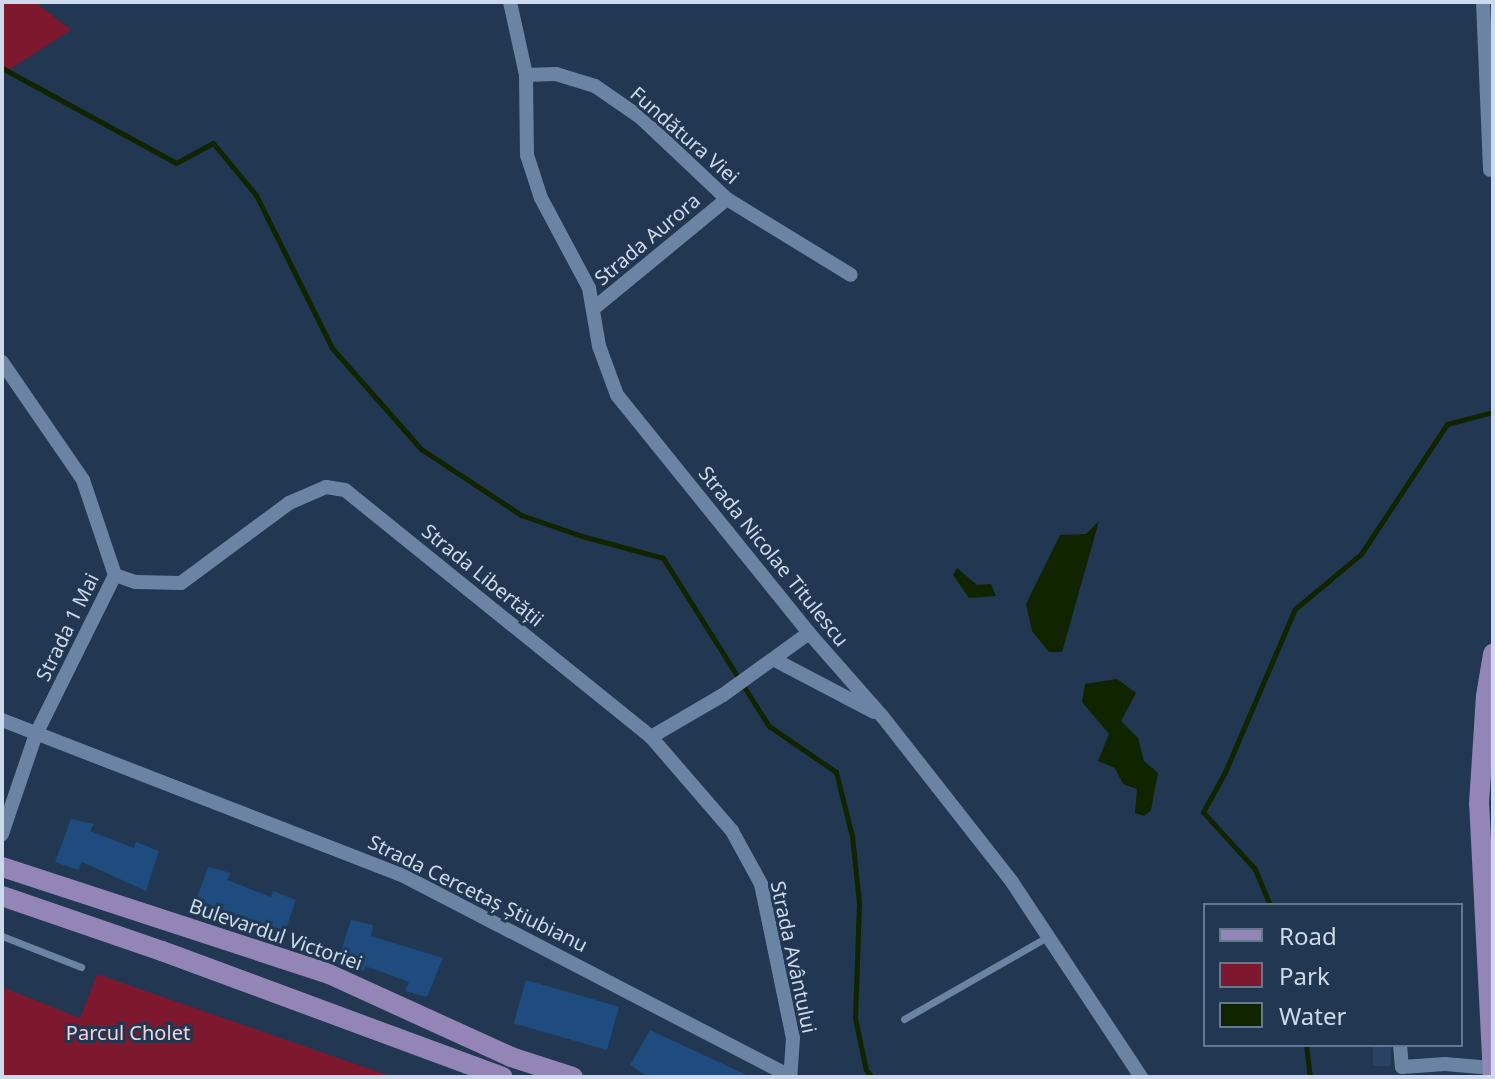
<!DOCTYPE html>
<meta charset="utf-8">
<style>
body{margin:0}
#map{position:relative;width:1495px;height:1079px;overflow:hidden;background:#213752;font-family:"Noto Sans",sans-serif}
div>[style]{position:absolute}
.built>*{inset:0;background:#284363;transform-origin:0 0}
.green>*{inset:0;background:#7d182f}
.water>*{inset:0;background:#102400}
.stream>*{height:5px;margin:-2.5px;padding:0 2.5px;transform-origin:2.5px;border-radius:2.5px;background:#102400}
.building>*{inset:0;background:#1e4c7e;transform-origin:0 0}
.service>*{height:7px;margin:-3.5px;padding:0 3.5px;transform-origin:3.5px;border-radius:3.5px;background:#6b84a3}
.minor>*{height:14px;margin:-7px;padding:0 7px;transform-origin:7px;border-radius:7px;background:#6b84a3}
.primary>*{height:20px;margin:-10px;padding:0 10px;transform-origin:10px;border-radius:10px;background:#9385b6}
span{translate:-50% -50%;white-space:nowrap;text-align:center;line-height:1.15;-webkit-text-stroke:6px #213752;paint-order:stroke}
.street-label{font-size:20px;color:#ccdaeb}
.park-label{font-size:20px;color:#f6d3d6}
.frame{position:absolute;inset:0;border:4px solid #ccdaeb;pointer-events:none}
.legend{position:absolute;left:1203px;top:903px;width:260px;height:144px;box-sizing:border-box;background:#213752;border:2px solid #65788f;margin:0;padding:10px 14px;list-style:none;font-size:24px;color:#ccdaeb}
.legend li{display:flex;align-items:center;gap:16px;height:40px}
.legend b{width:40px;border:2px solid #65788f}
</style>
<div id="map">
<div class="built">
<i style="left:1373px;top:1045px;width:18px;height:21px"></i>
</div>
<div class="green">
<i style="clip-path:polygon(2px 2px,35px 2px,71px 30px,2px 74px)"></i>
<i style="clip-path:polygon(97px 974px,393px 1077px,2px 1077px,2px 987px,80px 1018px)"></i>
</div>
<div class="water">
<i style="clip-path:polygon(1099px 521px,1062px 652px,1049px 652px,1032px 631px,1026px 604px,1060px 535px,1086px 534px)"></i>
<i style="clip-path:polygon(957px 568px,977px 585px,991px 584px,996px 596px,969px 598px,953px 575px)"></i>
<i style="clip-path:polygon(1117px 679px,1136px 693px,1121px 721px,1138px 738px,1144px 761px,1158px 773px,1151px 810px,1144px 816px,1135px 813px,1137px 789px,1123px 784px,1115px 768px,1098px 761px,1109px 734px,1082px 702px,1085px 684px)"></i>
</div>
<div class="stream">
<i style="left:2px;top:68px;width:198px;rotate:28.6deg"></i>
<i style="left:176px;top:163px;width:42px;rotate:-28.4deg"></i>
<i style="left:213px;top:143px;width:67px;rotate:50.4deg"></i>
<i style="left:256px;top:195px;width:171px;rotate:63.6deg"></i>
<i style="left:332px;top:348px;width:135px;rotate:48.6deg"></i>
<i style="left:421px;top:449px;width:120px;rotate:33.4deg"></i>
<i style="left:521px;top:515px;width:65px;rotate:19deg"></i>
<i style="left:582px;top:536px;width:84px;rotate:15.2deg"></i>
<i style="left:663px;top:558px;width:199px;rotate:57.8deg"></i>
<i style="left:769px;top:726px;width:81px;rotate:34.5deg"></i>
<i style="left:836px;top:772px;width:66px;rotate:76deg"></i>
<i style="left:852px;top:836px;width:67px;rotate:84deg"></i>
<i style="left:859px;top:903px;width:115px;rotate:92deg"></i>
<i style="left:855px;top:1018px;width:53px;rotate:78.1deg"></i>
<i style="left:866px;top:1070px;width:9px;rotate:49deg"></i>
<i style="left:1270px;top:905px;width:39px;rotate:-113deg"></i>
<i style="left:1255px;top:869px;width:77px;rotate:-132.4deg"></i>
<i style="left:1203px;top:812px;width:46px;rotate:-61.2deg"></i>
<i style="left:1225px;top:772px;width:177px;rotate:-66.8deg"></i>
<i style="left:1295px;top:609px;width:86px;rotate:-39.8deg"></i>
<i style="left:1361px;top:554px;width:156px;rotate:-56.5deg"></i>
<i style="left:1447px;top:424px;width:48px;rotate:-14.6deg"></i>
<i style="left:1306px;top:1045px;width:32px;rotate:83deg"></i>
</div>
<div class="building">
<i style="clip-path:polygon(71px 819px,94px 824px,90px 831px,134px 848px,136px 842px,159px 851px,146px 891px,82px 862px,78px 870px,55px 862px)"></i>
<i style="clip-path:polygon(208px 867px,231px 873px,227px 880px,271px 897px,273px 891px,296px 900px,282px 940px,218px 911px,215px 918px,192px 911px)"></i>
<i style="clip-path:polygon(351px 920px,373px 925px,371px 936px,443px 958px,427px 997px,405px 991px,409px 982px,365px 966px,364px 971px,337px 963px)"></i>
<i style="left:526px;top:980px;width:97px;height:45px;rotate:16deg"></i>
<i style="clip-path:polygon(650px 1030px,751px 1077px,648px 1077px,630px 1065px)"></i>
</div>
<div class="service">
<i style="left:2px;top:936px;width:85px;rotate:21.4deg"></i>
<i style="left:904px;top:1019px;width:165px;rotate:-29.8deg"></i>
</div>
<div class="minor">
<i style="left:510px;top:2px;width:75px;rotate:77.6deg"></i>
<i style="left:526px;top:75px;width:80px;rotate:89.3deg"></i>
<i style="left:527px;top:155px;width:45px;rotate:72deg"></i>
<i style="left:541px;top:198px;width:102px;rotate:61.9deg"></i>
<i style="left:589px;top:288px;width:59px;rotate:80.2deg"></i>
<i style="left:599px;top:346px;width:52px;rotate:69.8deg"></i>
<i style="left:617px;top:395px;width:306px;rotate:51.1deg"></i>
<i style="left:809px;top:633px;width:111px;rotate:48.7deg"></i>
<i style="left:882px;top:716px;width:211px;rotate:51.9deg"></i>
<i style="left:1012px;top:882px;width:234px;rotate:56.5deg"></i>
<i style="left:1483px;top:2px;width:168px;rotate:87.6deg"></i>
<i style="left:526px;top:75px;width:30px;rotate:-2deg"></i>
<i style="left:556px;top:74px;width:41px;rotate:17.1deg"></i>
<i style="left:595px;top:86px;width:55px;rotate:34.6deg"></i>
<i style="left:640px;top:117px;width:120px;rotate:43.3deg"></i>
<i style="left:727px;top:199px;width:145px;rotate:31.5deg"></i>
<i style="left:593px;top:309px;width:173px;rotate:-39.4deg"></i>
<i style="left:2px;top:362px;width:143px;rotate:55.5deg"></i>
<i style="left:83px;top:480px;width:100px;rotate:71.4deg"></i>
<i style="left:115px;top:575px;width:178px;rotate:116.4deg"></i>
<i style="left:36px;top:734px;width:106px;rotate:108.8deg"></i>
<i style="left:115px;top:575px;width:21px;rotate:19deg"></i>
<i style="left:135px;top:582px;width:46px;rotate:1.2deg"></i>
<i style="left:181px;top:583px;width:134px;rotate:-36.5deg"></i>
<i style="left:289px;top:503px;width:40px;rotate:-23.4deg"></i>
<i style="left:326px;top:487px;width:19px;rotate:9deg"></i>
<i style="left:345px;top:490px;width:393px;rotate:38.9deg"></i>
<i style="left:651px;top:737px;width:124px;rotate:49.2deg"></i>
<i style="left:732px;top:831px;width:60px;rotate:61.3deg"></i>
<i style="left:761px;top:884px;width:157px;rotate:78.3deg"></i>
<i style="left:793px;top:1038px;width:39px;rotate:94deg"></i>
<i style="left:775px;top:660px;width:112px;rotate:27.7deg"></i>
<i style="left:2px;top:720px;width:427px;rotate:21.2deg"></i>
<i style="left:400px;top:874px;width:439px;rotate:27.4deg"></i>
<i style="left:651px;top:737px;width:83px;rotate:-30.3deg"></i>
<i style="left:723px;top:695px;width:106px;rotate:-35.8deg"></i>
<i style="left:1400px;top:1045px;width:22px;rotate:85deg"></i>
<i style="left:1402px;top:1067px;width:43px;rotate:-4deg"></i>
<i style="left:1445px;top:1064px;width:47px;rotate:4.9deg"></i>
</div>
<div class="primary">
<i style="left:2px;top:867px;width:344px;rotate:18.1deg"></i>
<i style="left:329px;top:974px;width:200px;rotate:24.5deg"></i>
<i style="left:511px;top:1057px;width:65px;rotate:17.9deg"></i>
<i style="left:2px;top:896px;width:169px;rotate:19deg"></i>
<i style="left:162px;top:951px;width:363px;rotate:20.3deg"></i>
<i style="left:1493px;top:1077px;width:273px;rotate:-92.9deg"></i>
<i style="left:1479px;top:804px;width:108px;rotate:-86.3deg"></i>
<i style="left:1486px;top:696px;width:43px;rotate:-80.5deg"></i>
</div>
<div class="street-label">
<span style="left:685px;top:135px;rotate:41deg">Fundătura Viei</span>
<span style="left:647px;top:239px;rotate:-40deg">Strada Aurora</span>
<span style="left:774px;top:556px;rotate:51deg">Strada Nicolae Titulescu</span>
<span style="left:483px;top:575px;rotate:39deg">Strada Libertății</span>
<span style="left:67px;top:627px;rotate:-64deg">Strada 1 Mai</span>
<span style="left:478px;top:893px;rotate:26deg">Strada Cercetaș Știubianu</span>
<span style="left:276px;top:934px;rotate:19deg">Bulevardul Victoriei</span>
<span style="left:794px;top:957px;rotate:78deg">Strada Avântului</span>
</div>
<div class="park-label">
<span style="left:128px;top:1032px">Parcul Cholet</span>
</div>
<div class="frame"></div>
<ul class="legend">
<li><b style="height:10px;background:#9385b6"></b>Road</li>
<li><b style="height:22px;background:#7d182f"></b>Park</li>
<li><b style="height:22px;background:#102400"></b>Water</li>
</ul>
</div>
